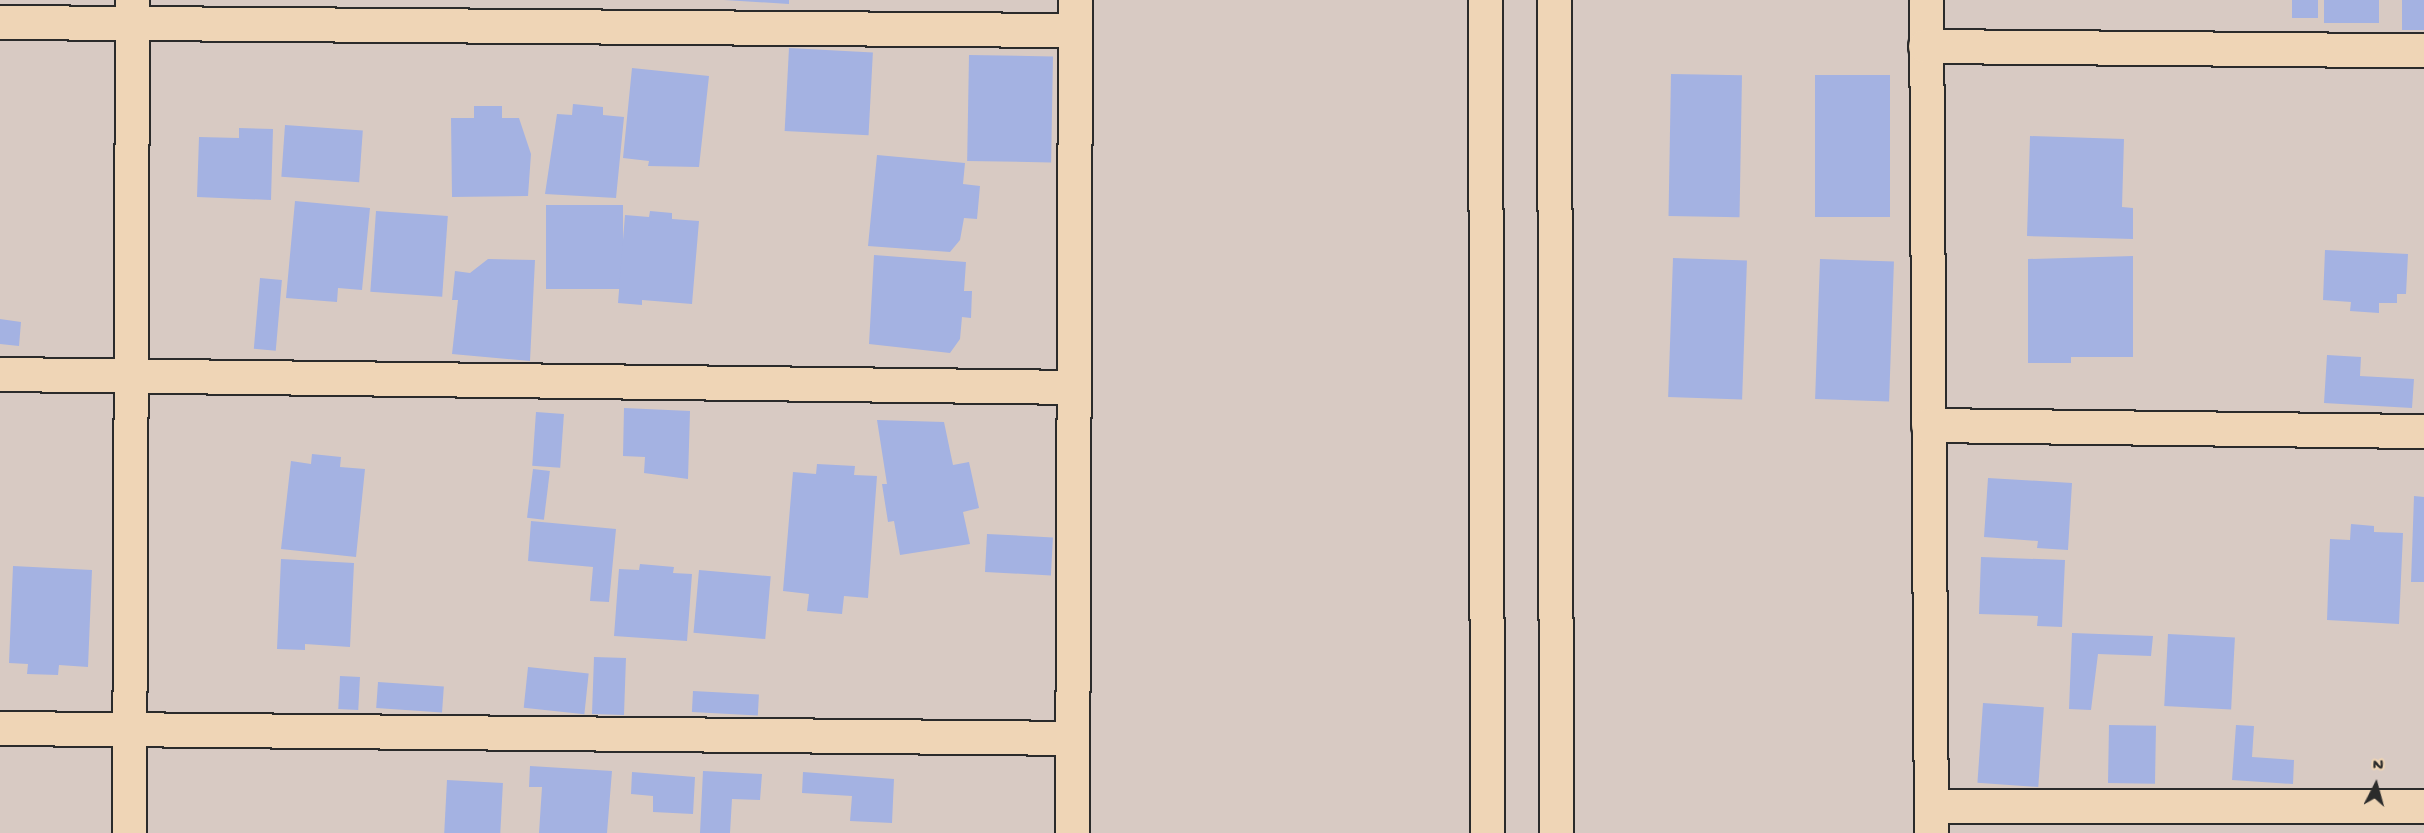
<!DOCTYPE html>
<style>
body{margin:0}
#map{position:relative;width:2424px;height:833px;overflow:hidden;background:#d8cac3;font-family:"Gochi Hand",sans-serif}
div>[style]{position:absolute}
.building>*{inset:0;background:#a4b2e2;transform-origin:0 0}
.roads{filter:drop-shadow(2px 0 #2b2b2b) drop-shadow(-2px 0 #2b2b2b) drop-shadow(0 2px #2b2b2b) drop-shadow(0 -2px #2b2b2b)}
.minor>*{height:33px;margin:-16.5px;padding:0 16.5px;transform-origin:16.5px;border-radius:16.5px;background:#efd5b6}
.major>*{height:33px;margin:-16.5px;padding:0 16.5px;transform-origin:16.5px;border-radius:16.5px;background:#efd5b6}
span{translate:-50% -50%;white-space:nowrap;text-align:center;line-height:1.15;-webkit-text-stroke:6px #efd5b6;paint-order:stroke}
.north{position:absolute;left:2346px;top:755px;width:60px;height:60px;-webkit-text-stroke:4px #efd5b6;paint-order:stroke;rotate:6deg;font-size:16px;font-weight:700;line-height:24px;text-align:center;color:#2b2b2b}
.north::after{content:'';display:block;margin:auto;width:21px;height:27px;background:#2b2b2b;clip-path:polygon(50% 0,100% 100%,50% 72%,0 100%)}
</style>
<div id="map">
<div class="building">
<i style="clip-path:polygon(724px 0,789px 0,789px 4px)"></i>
<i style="left:2292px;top:0;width:26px;height:18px"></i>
<i style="left:2324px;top:0;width:55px;height:23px"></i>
<i style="left:2402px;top:0;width:22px;height:30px"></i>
<i style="left:789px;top:48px;width:84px;height:83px;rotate:3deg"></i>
<i style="left:969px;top:55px;width:84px;height:106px;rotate:1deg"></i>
<i style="clip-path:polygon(632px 68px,709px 76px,699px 167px,648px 166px,649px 161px,623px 158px)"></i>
<i style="left:1671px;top:74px;width:71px;height:142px;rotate:1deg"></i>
<i style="left:1815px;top:75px;width:75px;height:142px"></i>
<i style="clip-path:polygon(573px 104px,603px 107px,603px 115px,624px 117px,616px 198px,545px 194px,557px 114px,572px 115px)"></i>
<i style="clip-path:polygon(474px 106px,502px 106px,502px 118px,519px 118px,531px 154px,528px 196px,452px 197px,451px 118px,474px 118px)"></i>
<i style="left:285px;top:125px;width:78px;height:52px;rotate:4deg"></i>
<i style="clip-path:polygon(239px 128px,273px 129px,271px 200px,197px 197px,199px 137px,239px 138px)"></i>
<i style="clip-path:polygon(2030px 136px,2124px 139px,2122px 207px,2133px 208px,2133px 239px,2027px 236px)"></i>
<i style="clip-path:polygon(877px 155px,965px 163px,963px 184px,980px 186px,977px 219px,964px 218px,960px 240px,950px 252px,868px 246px)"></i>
<i style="clip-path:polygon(295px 201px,370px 208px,362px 290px,338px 288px,337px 302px,286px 298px)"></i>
<i style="left:546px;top:205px;width:77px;height:84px"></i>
<i style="left:376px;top:211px;width:72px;height:81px;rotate:4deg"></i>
<i style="clip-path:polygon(650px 211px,672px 213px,672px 219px,699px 221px,692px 304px,642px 300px,642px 305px,618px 303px,625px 215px,649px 217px)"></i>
<i style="clip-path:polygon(2325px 250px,2408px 254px,2406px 294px,2397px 294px,2397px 303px,2379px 303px,2379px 313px,2350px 311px,2351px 302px,2323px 300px)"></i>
<i style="clip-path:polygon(874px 255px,966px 262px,964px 291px,972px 291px,971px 318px,962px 317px,960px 339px,950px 353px,869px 344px)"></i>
<i style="clip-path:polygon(2133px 256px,2133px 357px,2071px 357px,2071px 363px,2028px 363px,2028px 259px)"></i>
<i style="left:1673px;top:258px;width:74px;height:139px;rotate:2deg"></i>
<i style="clip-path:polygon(488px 259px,535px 260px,530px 361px,452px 354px,458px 300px,452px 300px,455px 271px,470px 273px)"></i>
<i style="left:1820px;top:259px;width:74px;height:140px;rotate:2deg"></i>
<i style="left:260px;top:278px;width:22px;height:71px;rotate:5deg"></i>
<i style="clip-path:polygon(0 319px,21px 322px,19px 346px,0 344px)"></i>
<i style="clip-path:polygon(2327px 355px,2361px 357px,2360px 376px,2414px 379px,2412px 408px,2324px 403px)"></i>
<i style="clip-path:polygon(624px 408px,690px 411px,688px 479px,644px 473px,645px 457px,623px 456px)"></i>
<i style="left:536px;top:412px;width:28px;height:54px;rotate:4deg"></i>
<i style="clip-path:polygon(877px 420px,944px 422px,953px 465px,969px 462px,979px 508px,963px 512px,970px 544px,900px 555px,894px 521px,888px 522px,882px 484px,887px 484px)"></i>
<i style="clip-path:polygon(312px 454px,341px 457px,340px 467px,365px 469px,356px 557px,281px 549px,291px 461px,311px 464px)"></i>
<i style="clip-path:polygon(817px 464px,855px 466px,854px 475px,877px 476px,868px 598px,844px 596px,842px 614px,807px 611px,809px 594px,783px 591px,793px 472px,816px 474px)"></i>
<i style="left:533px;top:469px;width:17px;height:49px;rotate:7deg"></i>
<i style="clip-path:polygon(1988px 478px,2072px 483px,2068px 550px,2037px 548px,2038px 541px,1984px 537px)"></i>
<i style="clip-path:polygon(2414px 496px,2424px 497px,2424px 582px,2411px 582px)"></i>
<i style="clip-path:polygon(531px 521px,616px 529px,609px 602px,590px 601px,593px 567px,528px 561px)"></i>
<i style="clip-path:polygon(2351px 524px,2374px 526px,2374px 532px,2403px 533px,2399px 624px,2327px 620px,2330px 539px,2350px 540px)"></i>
<i style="left:987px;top:534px;width:66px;height:38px;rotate:3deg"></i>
<i style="clip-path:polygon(1981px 557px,2065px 560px,2062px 627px,2037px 626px,2038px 616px,1979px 614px)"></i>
<i style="clip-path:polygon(281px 559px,354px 563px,350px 647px,305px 644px,305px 650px,277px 649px)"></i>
<i style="clip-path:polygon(640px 564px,674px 567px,673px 573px,692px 574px,687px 641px,614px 636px,619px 569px,639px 570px)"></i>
<i style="clip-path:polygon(13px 566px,92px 570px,88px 667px,59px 665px,58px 675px,27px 674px,28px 664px,9px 663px)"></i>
<i style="left:699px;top:570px;width:72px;height:63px;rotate:5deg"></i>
<i style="clip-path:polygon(2072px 633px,2153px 636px,2151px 656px,2098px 654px,2091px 710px,2069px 709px)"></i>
<i style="left:2168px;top:634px;width:67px;height:72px;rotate:3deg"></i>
<i style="left:594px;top:657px;width:32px;height:57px;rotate:2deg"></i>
<i style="left:528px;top:667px;width:61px;height:41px;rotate:6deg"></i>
<i style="left:340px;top:676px;width:20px;height:33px;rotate:3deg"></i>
<i style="left:378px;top:682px;width:66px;height:26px;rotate:4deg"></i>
<i style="left:693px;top:691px;width:66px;height:21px;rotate:3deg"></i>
<i style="left:1983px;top:703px;width:61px;height:80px;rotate:4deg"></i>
<i style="left:2109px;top:725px;width:47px;height:58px;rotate:1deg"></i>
<i style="clip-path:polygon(2236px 725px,2254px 726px,2252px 757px,2294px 760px,2293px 784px,2232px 780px)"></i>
<i style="clip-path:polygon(530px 766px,612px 771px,607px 833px,539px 833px,542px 787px,529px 787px)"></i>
<i style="clip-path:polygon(703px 771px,762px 774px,760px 800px,732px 799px,730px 833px,700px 833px)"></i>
<i style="clip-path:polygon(632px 772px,695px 777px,693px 814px,653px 812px,653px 796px,631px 794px)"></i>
<i style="clip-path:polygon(803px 772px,894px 779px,892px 823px,850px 821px,852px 796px,802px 793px)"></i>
<i style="left:447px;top:780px;width:56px;height:53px;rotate:3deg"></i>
</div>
<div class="roads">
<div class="minor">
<i style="left:1926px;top:0;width:833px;rotate:89.66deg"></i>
<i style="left:0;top:22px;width:1075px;rotate:0.43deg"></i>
<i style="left:1925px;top:46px;width:499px;rotate:0.5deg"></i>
<i style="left:0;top:374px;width:1073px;rotate:0.69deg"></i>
<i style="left:1928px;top:425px;width:496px;rotate:0.7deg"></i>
<i style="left:0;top:728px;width:1072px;rotate:0.53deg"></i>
<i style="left:1931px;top:806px;width:493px"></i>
<i style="left:129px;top:833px;width:833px;rotate:-89.79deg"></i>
<i style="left:1072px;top:833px;width:833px;rotate:-89.79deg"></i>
</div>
<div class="major">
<i style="left:1485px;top:0;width:833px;rotate:89.86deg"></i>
<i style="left:1554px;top:0;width:833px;rotate:89.86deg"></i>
</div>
</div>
<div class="north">N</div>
</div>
